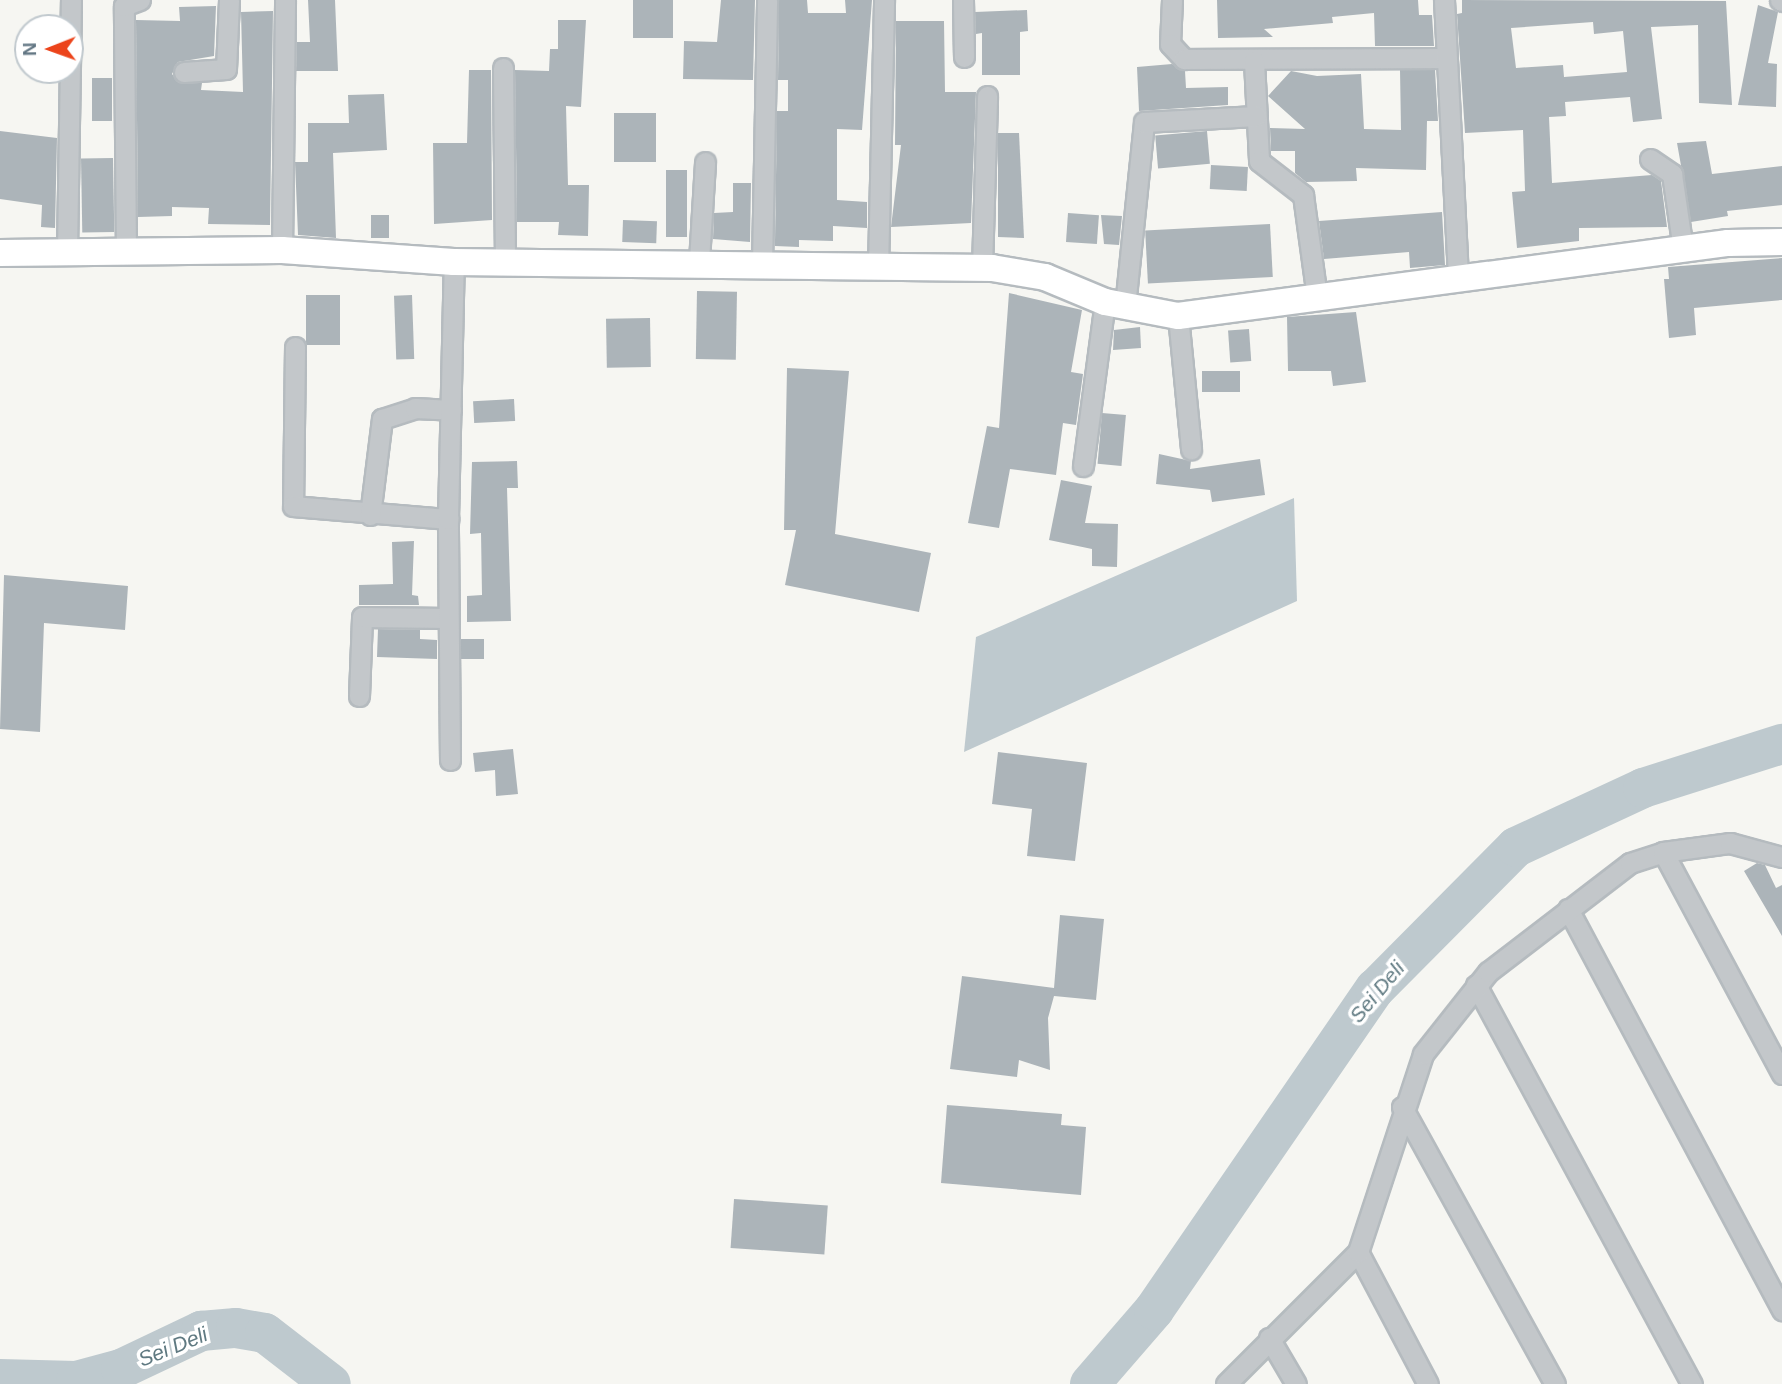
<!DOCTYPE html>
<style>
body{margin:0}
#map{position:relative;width:1782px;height:1384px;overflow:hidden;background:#f6f6f2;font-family:Helvetica,sans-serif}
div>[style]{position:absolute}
.water>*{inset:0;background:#bec9ce}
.river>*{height:40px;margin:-20px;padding:0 20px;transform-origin:20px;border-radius:20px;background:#bec9ce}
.building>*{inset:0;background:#acb4b9;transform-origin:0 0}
.roads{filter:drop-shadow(2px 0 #b5bbbf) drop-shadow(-2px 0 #b5bbbf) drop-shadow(0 2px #b5bbbf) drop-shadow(0 -2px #b5bbbf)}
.street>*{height:19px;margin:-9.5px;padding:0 9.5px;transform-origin:9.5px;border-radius:9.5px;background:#c3c7ca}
.secondary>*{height:26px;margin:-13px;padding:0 13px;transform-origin:13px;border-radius:13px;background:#fff}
span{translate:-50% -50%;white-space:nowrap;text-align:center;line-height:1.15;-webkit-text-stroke:7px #fff;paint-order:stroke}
.water-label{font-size:21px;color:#5f7981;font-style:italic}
.north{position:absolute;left:14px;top:14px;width:70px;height:70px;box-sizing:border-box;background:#fff;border:2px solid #c1c9ce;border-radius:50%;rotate:269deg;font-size:19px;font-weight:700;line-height:28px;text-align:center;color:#637784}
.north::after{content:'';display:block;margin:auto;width:24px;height:32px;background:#ec441b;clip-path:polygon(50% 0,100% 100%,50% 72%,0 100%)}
</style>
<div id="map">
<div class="water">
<i style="clip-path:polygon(1294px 498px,1297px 601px,964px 752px,976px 637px)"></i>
</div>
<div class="river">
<i style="left:0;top:1379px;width:76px;rotate:1.5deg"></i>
<i style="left:76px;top:1381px;width:47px;rotate:-14.9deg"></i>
<i style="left:121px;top:1369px;width:89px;rotate:-25.4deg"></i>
<i style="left:201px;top:1331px;width:35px;rotate:-5deg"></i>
<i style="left:236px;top:1328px;width:29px;rotate:10deg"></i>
<i style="left:265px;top:1333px;width:83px;rotate:37.7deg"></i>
<i style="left:1090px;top:1384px;width:98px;rotate:-49.1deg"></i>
<i style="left:1154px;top:1310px;width:390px;rotate:-55.5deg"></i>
<i style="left:1375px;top:989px;width:200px;rotate:-45.2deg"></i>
<i style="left:1516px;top:847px;width:140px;rotate:-24.9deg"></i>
<i style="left:1643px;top:788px;width:146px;rotate:-17.6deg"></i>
</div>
<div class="building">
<i style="clip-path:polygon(308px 0,335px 0,338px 71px,296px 71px,297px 42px,310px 42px)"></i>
<i style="left:633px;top:0;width:40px;height:38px"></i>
<i style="clip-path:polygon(721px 0,755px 0,753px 80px,683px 79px,684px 41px,717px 42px)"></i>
<i style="clip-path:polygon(779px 0,807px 0,808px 13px,846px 13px,845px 0,872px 0,862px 130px,837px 129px,837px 200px,867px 202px,867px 228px,833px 226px,833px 241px,799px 240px,799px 247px,775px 246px,775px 241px,777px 111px,788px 111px,788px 80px,778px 80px)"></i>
<i style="clip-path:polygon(1217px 0,1418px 0,1419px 15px,1432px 15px,1434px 46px,1375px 46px,1374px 13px,1332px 17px,1333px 23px,1264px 29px,1273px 37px,1218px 38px)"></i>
<i style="clip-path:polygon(evenodd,1462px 0,1726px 1px,1732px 105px,1699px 103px,1698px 25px,1651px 27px,1662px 119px,1633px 122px,1630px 97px,1565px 102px,1566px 116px,1549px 117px,1552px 183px,1652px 175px,1661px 181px,1667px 227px,1579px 228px,1579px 241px,1517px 248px,1512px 192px,1525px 191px,1523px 130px,1465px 133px,1457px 14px,1462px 13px,1462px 0,1593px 22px,1594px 34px,1623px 31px,1627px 72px,1564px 77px,1563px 65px,1516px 68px,1511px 28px,1593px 22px)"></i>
<i style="clip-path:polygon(1758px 5px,1778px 12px,1768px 63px,1777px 64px,1776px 107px,1738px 105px)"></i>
<i style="clip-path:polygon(216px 6px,214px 56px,178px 62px,172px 74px,179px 83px,202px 83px,201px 90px,243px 92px,241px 12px,273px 11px,270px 225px,208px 224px,209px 208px,172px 207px,172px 216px,138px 217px,136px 20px,180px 21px,179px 7px)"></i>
<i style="clip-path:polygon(1027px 10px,1028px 31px,1020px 32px,1020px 75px,982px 75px,982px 33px,976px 34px,975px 12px)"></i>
<i style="clip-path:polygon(558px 20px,586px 20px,581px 107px,566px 106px,568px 185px,589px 185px,588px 236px,558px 235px,559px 222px,517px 222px,515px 70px,549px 71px,550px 49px,558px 49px)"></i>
<i style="clip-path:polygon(896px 21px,944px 21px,945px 92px,976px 92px,971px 223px,891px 227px,901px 145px,895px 145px)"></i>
<i style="clip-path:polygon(1172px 64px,1185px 71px,1186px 88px,1228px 87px,1228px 105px,1139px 111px,1137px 67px)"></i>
<i style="clip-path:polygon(469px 70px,491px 70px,492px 220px,434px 224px,433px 143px,467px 143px)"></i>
<i style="clip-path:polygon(1400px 70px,1435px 70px,1438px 121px,1427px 121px,1426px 170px,1356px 168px,1357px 181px,1306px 182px,1295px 173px,1295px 151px,1271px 151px,1270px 128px,1305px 129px,1268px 96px,1291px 71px,1317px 76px,1361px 74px,1364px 129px,1401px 130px)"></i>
<i style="left:92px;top:78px;width:20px;height:43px"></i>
<i style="clip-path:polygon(384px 94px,387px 150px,333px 153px,336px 238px,298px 235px,295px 162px,308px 162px,308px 123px,349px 123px,348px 95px)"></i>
<i style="left:656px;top:113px;width:49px;height:42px;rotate:90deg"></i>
<i style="clip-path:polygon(0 131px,57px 138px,55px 228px,41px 227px,42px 205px,0 199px)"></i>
<i style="left:1207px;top:131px;width:33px;height:52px;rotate:85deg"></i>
<i style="clip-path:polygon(998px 133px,1019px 133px,1024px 238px,998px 237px)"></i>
<i style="clip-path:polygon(1706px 141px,1712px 174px,1782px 166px,1782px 205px,1727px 211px,1728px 216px,1691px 222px,1677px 143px)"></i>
<i style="left:113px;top:158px;width:74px;height:32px;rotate:89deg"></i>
<i style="left:1211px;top:165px;width:37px;height:24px;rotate:3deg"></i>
<i style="left:666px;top:170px;width:21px;height:67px"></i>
<i style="clip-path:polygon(733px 183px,751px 183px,750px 242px,713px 239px,714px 213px,733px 212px)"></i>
<i style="clip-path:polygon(1442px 212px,1445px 265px,1410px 268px,1409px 252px,1324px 259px,1319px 221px)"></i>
<i style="left:1068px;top:213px;width:31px;height:29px;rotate:4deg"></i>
<i style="left:371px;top:215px;width:18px;height:23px"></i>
<i style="clip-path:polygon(1101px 215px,1122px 216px,1119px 245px,1104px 244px)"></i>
<i style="left:623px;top:220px;width:34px;height:22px;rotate:2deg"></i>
<i style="left:1270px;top:224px;width:53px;height:125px;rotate:87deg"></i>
<i style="clip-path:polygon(1782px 258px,1782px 300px,1694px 308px,1696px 335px,1669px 338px,1664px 279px,1669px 279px,1668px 267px)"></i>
<i style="left:697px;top:291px;width:40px;height:68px;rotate:1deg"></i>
<i style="clip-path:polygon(1009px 293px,1082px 310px,1071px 372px,1083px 374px,1076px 425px,1063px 423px,1056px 475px,1010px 469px,999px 528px,968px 523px,987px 426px,999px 428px)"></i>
<i style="left:306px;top:295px;width:34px;height:50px"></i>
<i style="left:412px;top:295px;width:64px;height:18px;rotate:88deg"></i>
<i style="clip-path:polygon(1356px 312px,1366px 382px,1333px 386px,1331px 371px,1288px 371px,1287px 317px)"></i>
<i style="left:650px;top:318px;width:49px;height:44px;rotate:89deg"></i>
<i style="clip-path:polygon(1140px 327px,1141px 348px,1113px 350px,1114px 330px)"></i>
<i style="left:1249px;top:329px;width:32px;height:21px;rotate:86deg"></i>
<i style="clip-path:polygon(787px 368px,849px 371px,835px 534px,931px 553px,919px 612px,785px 585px,796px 530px,784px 530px)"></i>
<i style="left:1240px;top:371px;width:21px;height:38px;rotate:90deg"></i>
<i style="left:514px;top:399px;width:22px;height:41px;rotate:87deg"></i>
<i style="left:1102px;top:413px;width:24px;height:51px;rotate:5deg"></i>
<i style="clip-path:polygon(1159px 454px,1191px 461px,1190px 469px,1260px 459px,1265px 495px,1212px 502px,1210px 490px,1156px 484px)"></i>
<i style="clip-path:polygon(517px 461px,518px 488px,507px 488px,511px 621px,467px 622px,467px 596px,482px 595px,481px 533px,470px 534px,472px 462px)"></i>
<i style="clip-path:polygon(1061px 480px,1092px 486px,1085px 523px,1118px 524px,1117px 567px,1092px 566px,1092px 549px,1049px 540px)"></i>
<i style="clip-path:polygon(414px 541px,412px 595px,418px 596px,419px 605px,359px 605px,359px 585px,393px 584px,392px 542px)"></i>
<i style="clip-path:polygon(4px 575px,128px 586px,125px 630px,44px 623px,40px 732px,0 729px)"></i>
<i style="clip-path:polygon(378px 629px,420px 630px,420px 639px,437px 640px,437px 659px,377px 657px)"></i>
<i style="left:461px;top:639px;width:23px;height:20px"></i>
<i style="clip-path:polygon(513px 749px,518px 794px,496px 796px,495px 770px,475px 772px,473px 753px)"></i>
<i style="clip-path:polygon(998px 752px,1087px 763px,1075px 861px,1027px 856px,1032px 809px,992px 804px)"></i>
<i style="clip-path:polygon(1757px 863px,1765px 865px,1776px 888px,1782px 885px,1782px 936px,1744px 871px)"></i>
<i style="clip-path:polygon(1060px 915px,1104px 919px,1096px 1000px,1054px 996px,1048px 1018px,1050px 1070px,1019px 1060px,1017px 1077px,950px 1069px,962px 976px,1054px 988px)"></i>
<i style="clip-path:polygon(947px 1105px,1062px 1114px,1061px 1125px,1086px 1127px,1081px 1195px,941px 1183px)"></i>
<i style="left:734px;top:1199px;width:94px;height:49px;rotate:4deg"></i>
</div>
<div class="roads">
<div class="street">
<i style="left:963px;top:0;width:57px;rotate:89deg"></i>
<i style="left:1172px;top:0;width:44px;rotate:92.6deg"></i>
<i style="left:1170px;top:44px;width:21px;rotate:47deg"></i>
<i style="left:1184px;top:59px;width:260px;rotate:-0.2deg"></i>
<i style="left:1444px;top:0;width:279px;rotate:87.1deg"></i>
<i style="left:1780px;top:0;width:2px;rotate:27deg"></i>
<i style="left:1254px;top:61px;width:100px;rotate:87.1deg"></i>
<i style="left:1259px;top:161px;width:56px;rotate:37.7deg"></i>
<i style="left:1303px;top:195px;width:103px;rotate:82.2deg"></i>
<i style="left:70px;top:68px;width:68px;rotate:-89.2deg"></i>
<i style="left:503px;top:68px;width:194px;rotate:89.4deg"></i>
<i style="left:184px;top:72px;width:42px;rotate:-4.1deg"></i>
<i style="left:226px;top:69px;width:69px;rotate:-87.5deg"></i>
<i style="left:1650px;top:159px;width:27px;rotate:34deg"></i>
<i style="left:1672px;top:174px;width:76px;rotate:81.7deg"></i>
<i style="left:282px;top:250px;width:250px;rotate:-89.3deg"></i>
<i style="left:67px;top:252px;width:182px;rotate:-89.1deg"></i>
<i style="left:126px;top:254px;width:248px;rotate:-90.5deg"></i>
<i style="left:124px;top:6px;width:17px;rotate:-21deg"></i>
<i style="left:699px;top:261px;width:99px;rotate:-86.5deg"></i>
<i style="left:762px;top:265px;width:265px;rotate:-88.9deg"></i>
<i style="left:878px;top:268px;width:268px;rotate:-88.7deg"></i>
<i style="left:982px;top:268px;width:172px;rotate:-88.3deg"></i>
<i style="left:1125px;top:306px;width:185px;rotate:-84.1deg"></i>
<i style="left:1144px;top:122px;width:112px;rotate:-3.1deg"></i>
<i style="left:1178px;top:316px;width:134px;rotate:84.4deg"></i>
<i style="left:295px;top:347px;width:159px;rotate:90.7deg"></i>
<i style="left:293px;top:506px;width:156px;rotate:4.8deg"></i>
<i style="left:1083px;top:466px;width:165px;rotate:-82.4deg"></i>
<i style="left:370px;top:515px;width:97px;rotate:-82.9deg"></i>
<i style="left:382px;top:419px;width:35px;rotate:-18deg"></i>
<i style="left:415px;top:408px;width:36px;rotate:3deg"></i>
<i style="left:359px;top:696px;width:79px;rotate:-87.8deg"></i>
<i style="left:362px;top:617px;width:86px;rotate:0.7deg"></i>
<i style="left:450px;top:760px;width:241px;rotate:-90.5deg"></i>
<i style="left:448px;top:519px;width:257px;rotate:-88.7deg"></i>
<i style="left:1663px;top:852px;width:252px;rotate:61.8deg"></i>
<i style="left:1568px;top:909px;width:455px;rotate:61.9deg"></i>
<i style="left:1476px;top:985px;width:454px;rotate:61.6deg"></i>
<i style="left:1402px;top:1107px;width:316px;rotate:61.1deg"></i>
<i style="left:1358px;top:1252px;width:149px;rotate:62.1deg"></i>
<i style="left:1269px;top:1338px;width:53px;rotate:59.6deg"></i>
<i style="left:1226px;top:1384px;width:187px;rotate:-45deg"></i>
<i style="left:1358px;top:1252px;width:208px;rotate:-71.8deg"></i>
<i style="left:1423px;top:1054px;width:105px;rotate:-51.6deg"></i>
<i style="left:1488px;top:972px;width:179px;rotate:-37.5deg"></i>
<i style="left:1630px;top:863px;width:35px;rotate:-18deg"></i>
<i style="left:1663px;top:852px;width:68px;rotate:-7.7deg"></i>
<i style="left:1730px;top:843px;width:54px;rotate:15.1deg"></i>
</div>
<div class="secondary">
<i style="left:0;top:253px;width:282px;rotate:-0.6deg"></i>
<i style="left:282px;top:250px;width:172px;rotate:4deg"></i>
<i style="left:454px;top:262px;width:538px;rotate:0.64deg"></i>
<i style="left:992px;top:268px;width:54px;rotate:9.6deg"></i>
<i style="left:1045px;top:277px;width:65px;rotate:22.6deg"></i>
<i style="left:1105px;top:302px;width:74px;rotate:10.9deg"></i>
<i style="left:1178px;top:316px;width:555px;rotate:-7.56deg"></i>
<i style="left:1728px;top:243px;width:54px;rotate:-1.1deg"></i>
</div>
</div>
<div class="water-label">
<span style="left:1377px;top:992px;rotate:-50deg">Sei Deli</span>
<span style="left:173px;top:1347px;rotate:-22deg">Sei Deli</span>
</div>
<div class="north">N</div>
</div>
